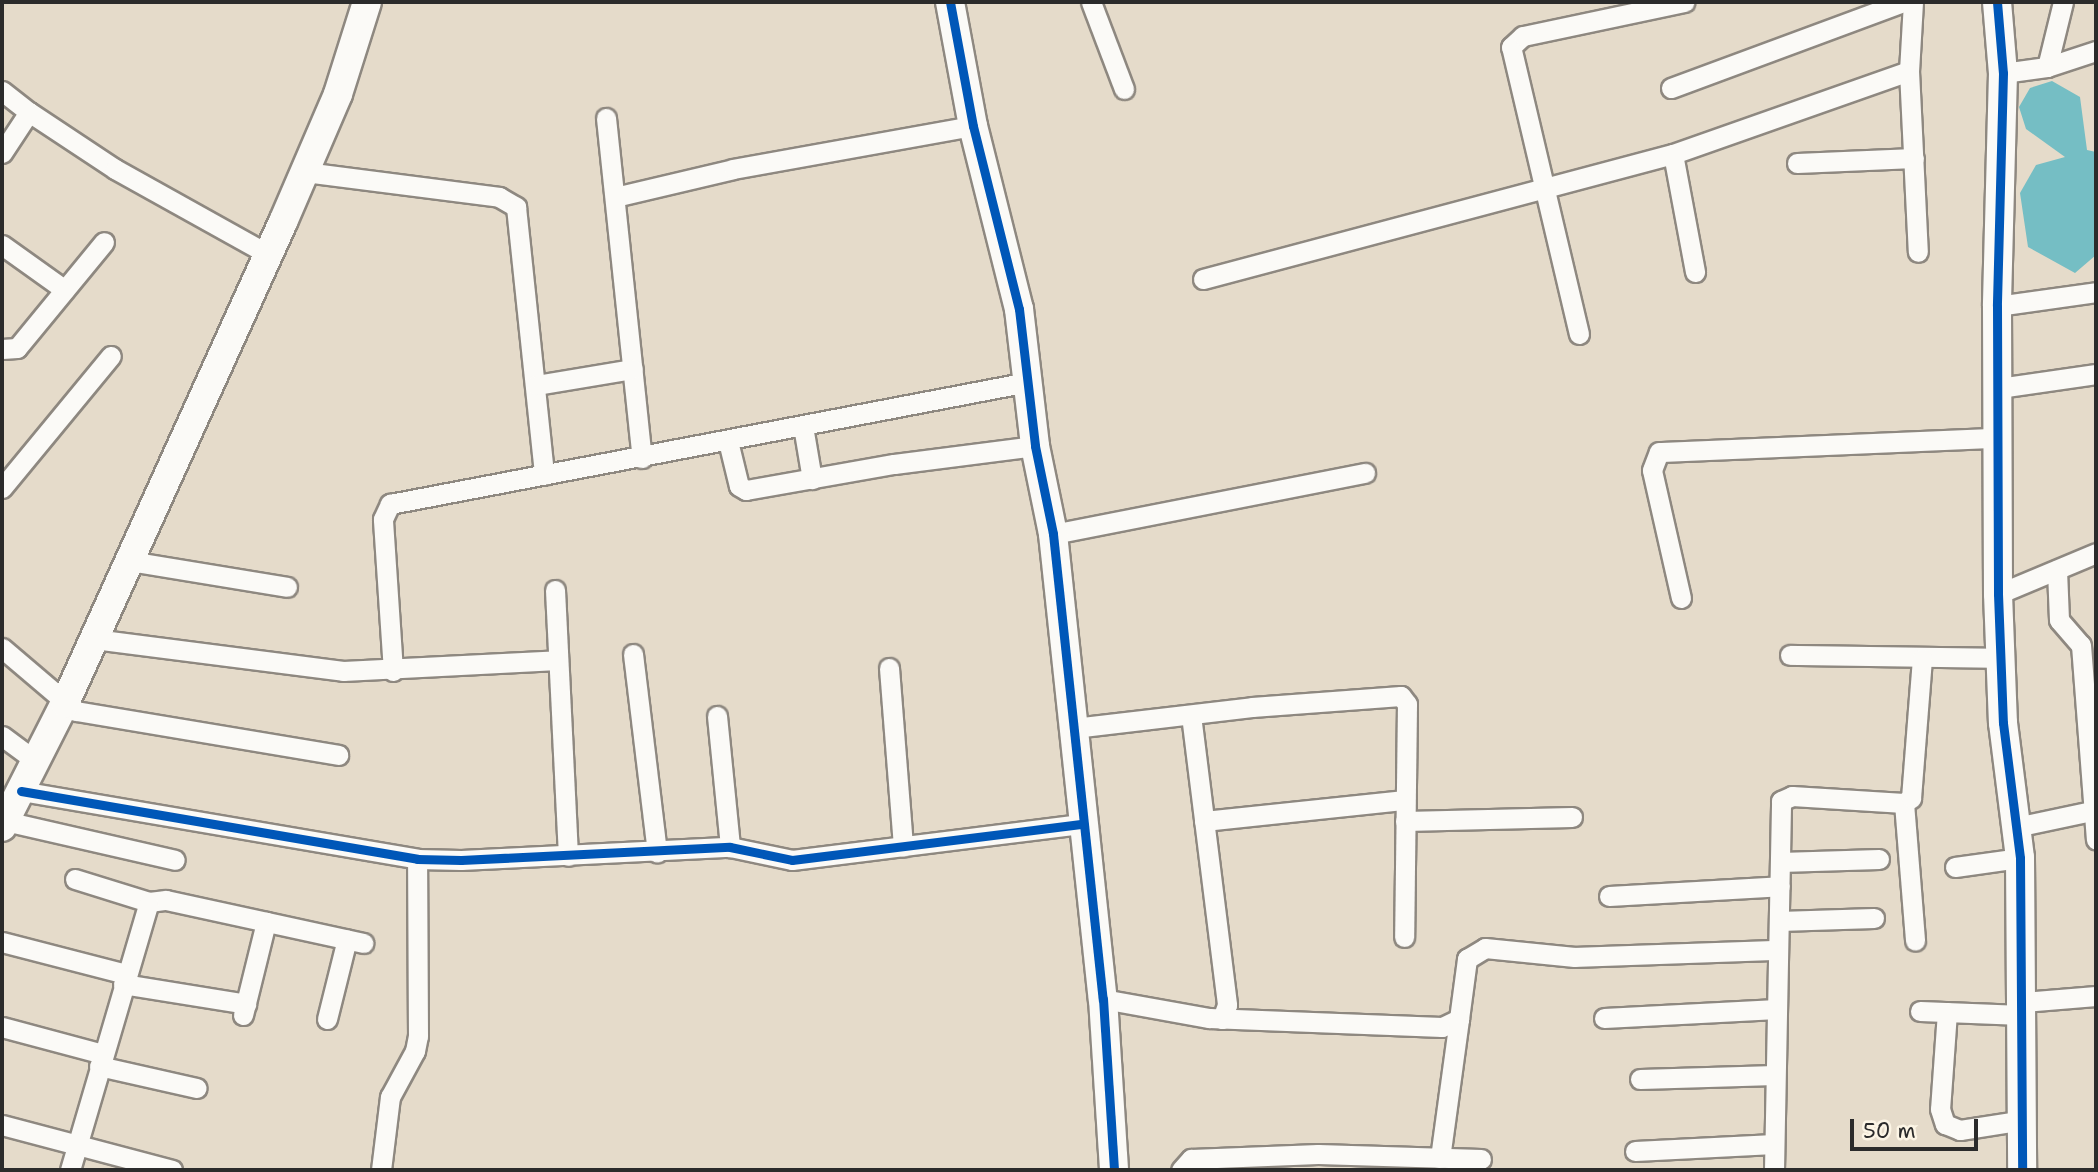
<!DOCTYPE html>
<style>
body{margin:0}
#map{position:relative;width:2098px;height:1172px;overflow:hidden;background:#e5dbca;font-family:"Shantell Sans",sans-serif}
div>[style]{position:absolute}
.water>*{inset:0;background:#75bec4}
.roads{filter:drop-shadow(2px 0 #8e8880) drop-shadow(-2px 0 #8e8880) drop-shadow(0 2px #8e8880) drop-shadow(0 -2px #8e8880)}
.street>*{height:19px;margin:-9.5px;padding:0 9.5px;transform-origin:9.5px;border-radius:9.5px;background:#fbfaf7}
.secondary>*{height:28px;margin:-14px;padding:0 14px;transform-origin:14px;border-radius:14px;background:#fbfaf7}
.cycleway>*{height:9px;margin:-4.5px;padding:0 4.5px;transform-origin:4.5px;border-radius:4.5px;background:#0057b8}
span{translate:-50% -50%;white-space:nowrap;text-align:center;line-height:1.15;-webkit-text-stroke:7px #fcf5e5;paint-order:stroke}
.frame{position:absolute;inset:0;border:4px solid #2b2b2b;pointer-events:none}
.scale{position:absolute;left:1850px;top:1119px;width:128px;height:32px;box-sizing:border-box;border:4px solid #2b2b2b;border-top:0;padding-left:9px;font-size:21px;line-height:24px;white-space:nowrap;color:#2b2b2b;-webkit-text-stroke:5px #fcf5e5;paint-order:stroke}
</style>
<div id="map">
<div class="water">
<i style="clip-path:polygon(2052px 81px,2080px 97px,2087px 150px,2096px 152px,2096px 255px,2075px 273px,2028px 247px,2020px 193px,2036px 165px,2065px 157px,2026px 129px,2019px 107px,2030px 88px)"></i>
</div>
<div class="roads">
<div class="street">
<i style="left:1091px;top:2px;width:93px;rotate:69.2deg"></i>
<i style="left:1913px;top:2px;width:69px;rotate:93.3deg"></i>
<i style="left:1909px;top:71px;width:181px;rotate:87.2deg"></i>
<i style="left:2047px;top:67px;width:67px;rotate:-76.2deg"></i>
<i style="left:2003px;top:73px;width:44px;rotate:-7.8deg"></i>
<i style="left:2047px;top:67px;width:52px;rotate:-18.1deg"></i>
<i style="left:1671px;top:88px;width:248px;rotate:-20.3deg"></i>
<i style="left:2px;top:91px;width:34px;rotate:38deg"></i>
<i style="left:29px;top:112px;width:49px;rotate:123.4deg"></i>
<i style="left:29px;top:112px;width:103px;rotate:33.5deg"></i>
<i style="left:115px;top:169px;width:175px;rotate:29.1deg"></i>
<i style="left:606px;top:118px;width:342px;rotate:84deg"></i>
<i style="left:1673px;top:154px;width:120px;rotate:79.4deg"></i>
<i style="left:1797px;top:163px;width:117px;rotate:-2.4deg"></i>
<i style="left:305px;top:172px;width:196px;rotate:7.3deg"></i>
<i style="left:499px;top:197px;width:20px;rotate:30deg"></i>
<i style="left:516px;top:207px;width:269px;rotate:84deg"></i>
<i style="left:615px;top:197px;width:121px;rotate:-13.3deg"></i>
<i style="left:733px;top:169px;width:244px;rotate:-10.2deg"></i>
<i style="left:2px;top:245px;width:77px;rotate:35.5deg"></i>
<i style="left:1203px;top:279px;width:486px;rotate:-14.9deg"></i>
<i style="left:1673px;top:154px;width:250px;rotate:-19.4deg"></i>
<i style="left:1997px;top:306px;width:100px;rotate:-8deg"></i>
<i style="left:1579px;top:334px;width:295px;rotate:-103.3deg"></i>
<i style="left:1511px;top:47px;width:16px;rotate:-43deg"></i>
<i style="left:1523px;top:36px;width:165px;rotate:-11.9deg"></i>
<i style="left:2px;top:349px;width:15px;rotate:-4deg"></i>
<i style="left:17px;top:348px;width:137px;rotate:-50.6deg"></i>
<i style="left:536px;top:385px;width:98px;rotate:-9.4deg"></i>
<i style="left:1999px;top:388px;width:98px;rotate:-8.2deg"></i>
<i style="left:803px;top:426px;width:54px;rotate:80.4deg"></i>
<i style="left:728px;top:441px;width:46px;rotate:76.3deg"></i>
<i style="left:739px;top:486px;width:8px;rotate:30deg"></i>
<i style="left:746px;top:490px;width:150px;rotate:-10deg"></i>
<i style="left:894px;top:464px;width:142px;rotate:-7.3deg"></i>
<i style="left:2px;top:488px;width:171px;rotate:-50.5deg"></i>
<i style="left:1053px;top:534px;width:318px;rotate:-11.1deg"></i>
<i style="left:129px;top:561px;width:160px;rotate:9.3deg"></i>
<i style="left:2057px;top:570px;width:50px;rotate:87.7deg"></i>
<i style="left:2059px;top:620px;width:33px;rotate:49deg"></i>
<i style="left:2081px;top:645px;width:195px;rotate:85.6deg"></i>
<i style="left:555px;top:590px;width:266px;rotate:87.2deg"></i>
<i style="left:1998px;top:594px;width:106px;rotate:-22.7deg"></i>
<i style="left:1681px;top:598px;width:131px;rotate:-102.8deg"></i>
<i style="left:1652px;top:470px;width:19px;rotate:-69deg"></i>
<i style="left:1659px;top:452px;width:340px;rotate:-2.4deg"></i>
<i style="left:94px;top:639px;width:251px;rotate:7.3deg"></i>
<i style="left:343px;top:671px;width:215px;rotate:-2.9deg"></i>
<i style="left:2px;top:648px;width:97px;rotate:40.4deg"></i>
<i style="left:76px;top:711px;width:266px;rotate:9.5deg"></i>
<i style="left:633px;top:654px;width:200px;rotate:83.1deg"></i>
<i style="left:1790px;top:655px;width:211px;rotate:0.8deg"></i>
<i style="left:889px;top:668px;width:179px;rotate:85.5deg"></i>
<i style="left:393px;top:671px;width:152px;rotate:-93.8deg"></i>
<i style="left:383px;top:519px;width:17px;rotate:-65deg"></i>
<i style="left:390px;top:504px;width:650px;rotate:-10.83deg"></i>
<i style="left:1191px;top:715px;width:292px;rotate:82.9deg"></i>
<i style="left:1227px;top:1005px;width:15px;rotate:110deg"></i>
<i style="left:717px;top:716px;width:132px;rotate:84.3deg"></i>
<i style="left:1074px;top:728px;width:179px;rotate:-6.7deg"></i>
<i style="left:1252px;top:707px;width:149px;rotate:-4.2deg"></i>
<i style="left:1401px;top:696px;width:10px;rotate:53deg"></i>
<i style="left:1407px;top:704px;width:233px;rotate:90.7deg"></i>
<i style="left:2px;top:736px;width:44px;rotate:36.6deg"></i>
<i style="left:21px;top:791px;width:402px;rotate:9.7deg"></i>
<i style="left:417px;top:859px;width:44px;rotate:1.3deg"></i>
<i style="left:461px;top:860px;width:269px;rotate:-2.8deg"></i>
<i style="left:730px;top:847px;width:63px;rotate:11.8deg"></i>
<i style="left:792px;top:860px;width:293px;rotate:-7.1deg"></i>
<i style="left:1904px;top:803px;width:138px;rotate:85.4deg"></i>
<i style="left:5px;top:821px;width:174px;rotate:12.9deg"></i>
<i style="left:1204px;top:821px;width:202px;rotate:-6deg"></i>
<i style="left:1405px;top:821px;width:167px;rotate:-1.4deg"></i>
<i style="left:2016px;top:827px;width:82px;rotate:-12deg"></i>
<i style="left:1780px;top:862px;width:99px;rotate:-1.7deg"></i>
<i style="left:1955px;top:867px;width:66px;rotate:-7.9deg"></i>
<i style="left:75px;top:879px;width:77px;rotate:17.3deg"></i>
<i style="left:1609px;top:896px;width:171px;rotate:-3.3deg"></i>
<i style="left:1779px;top:921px;width:95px;rotate:-1.8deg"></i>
<i style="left:2px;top:942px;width:128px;rotate:14.5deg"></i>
<i style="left:123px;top:984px;width:125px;rotate:9.2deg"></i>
<i style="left:1103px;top:999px;width:108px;rotate:10.2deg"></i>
<i style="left:1209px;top:1018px;width:233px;rotate:2.2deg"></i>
<i style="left:1442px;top:1027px;width:19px;rotate:-25deg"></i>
<i style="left:1459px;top:1019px;width:61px;rotate:-82.4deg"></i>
<i style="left:1467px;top:959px;width:21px;rotate:-31deg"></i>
<i style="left:1485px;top:948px;width:90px;rotate:5.7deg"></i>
<i style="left:1575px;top:957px;width:203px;rotate:-2deg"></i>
<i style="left:2023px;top:1002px;width:73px;rotate:-4.7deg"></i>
<i style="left:1920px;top:1011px;width:102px;rotate:2.2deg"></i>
<i style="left:1947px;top:1012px;width:97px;rotate:94.1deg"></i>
<i style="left:1940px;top:1109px;width:16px;rotate:72deg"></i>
<i style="left:1945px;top:1124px;width:16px;rotate:22deg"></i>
<i style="left:1960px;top:1130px;width:59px;rotate:-8.8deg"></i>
<i style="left:243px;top:1015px;width:96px;rotate:-76.1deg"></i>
<i style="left:1604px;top:1018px;width:173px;rotate:-3deg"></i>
<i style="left:327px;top:1019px;width:82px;rotate:-76deg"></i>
<i style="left:2px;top:1027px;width:105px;rotate:15deg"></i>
<i style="left:99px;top:1066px;width:100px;rotate:12.7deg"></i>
<i style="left:1640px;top:1079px;width:135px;rotate:-1.7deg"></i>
<i style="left:2px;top:1125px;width:176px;rotate:14.8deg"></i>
<i style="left:1635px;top:1151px;width:139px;rotate:-2.9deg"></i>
<i style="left:1440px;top:1158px;width:140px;rotate:-82.2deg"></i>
<i style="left:70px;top:1170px;width:279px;rotate:-73.6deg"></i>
<i style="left:149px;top:902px;width:17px;rotate:-7deg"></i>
<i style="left:166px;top:900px;width:202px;rotate:12.3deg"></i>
<i style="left:381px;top:1170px;width:74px;rotate:-83deg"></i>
<i style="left:390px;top:1097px;width:52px;rotate:-61.5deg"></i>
<i style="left:415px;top:1051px;width:15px;rotate:-79deg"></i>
<i style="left:418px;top:1036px;width:177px;rotate:-90.3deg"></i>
<i style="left:1181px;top:1170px;width:15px;rotate:-48deg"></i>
<i style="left:1191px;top:1159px;width:127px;rotate:-2.3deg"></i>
<i style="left:1318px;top:1154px;width:163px;rotate:1.8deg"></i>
<i style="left:1774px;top:1170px;width:369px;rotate:-88.9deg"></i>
<i style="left:1781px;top:801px;width:12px;rotate:-24deg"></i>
<i style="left:1792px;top:796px;width:112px;rotate:3.6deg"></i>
<i style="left:1904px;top:803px;width:9px;rotate:-36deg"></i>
<i style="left:1911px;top:798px;width:140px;rotate:-85.5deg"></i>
</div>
<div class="secondary">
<i style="left:950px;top:2px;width:126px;rotate:79.5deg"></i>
<i style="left:973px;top:126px;width:189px;rotate:75.9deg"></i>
<i style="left:1019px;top:309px;width:138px;rotate:83.3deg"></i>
<i style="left:1035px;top:446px;width:90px;rotate:78.4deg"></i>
<i style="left:1053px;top:534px;width:468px;rotate:83.9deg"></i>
<i style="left:1103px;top:999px;width:171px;rotate:86.3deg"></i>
<i style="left:1997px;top:2px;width:71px;rotate:85.2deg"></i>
<i style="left:2003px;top:73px;width:233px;rotate:91.5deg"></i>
<i style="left:1997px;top:306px;width:288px;rotate:89.8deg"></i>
<i style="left:1998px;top:594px;width:129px;rotate:87.8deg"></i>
<i style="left:2003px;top:723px;width:136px;rotate:82.8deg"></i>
<i style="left:2020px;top:858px;width:312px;rotate:89.6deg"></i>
<i style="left:2px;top:827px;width:139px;rotate:-63.1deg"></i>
<i style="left:65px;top:703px;width:528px;rotate:-65.62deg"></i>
<i style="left:283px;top:222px;width:139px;rotate:-66.7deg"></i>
<i style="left:338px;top:94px;width:96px;rotate:-72.5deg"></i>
</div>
</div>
<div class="cycleway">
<i style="left:950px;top:2px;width:126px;rotate:79.5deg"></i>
<i style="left:973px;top:126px;width:189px;rotate:75.9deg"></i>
<i style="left:1019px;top:309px;width:138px;rotate:83.3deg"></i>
<i style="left:1035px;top:446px;width:90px;rotate:78.4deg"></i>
<i style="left:1053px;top:534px;width:468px;rotate:83.9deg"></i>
<i style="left:1103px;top:999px;width:171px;rotate:86.3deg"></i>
<i style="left:1997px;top:2px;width:71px;rotate:85.2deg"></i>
<i style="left:2003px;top:73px;width:233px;rotate:91.5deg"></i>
<i style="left:1997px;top:306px;width:288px;rotate:89.8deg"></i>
<i style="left:1998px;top:594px;width:129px;rotate:87.8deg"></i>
<i style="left:2003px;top:723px;width:136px;rotate:82.8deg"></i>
<i style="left:2020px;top:858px;width:312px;rotate:89.6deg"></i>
<i style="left:21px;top:791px;width:402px;rotate:9.7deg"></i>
<i style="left:417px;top:859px;width:44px;rotate:1.3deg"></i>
<i style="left:461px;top:860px;width:269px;rotate:-2.8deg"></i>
<i style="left:730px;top:847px;width:63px;rotate:11.8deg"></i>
<i style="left:792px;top:860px;width:293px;rotate:-7.1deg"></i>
</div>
<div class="frame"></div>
<div class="scale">50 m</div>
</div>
